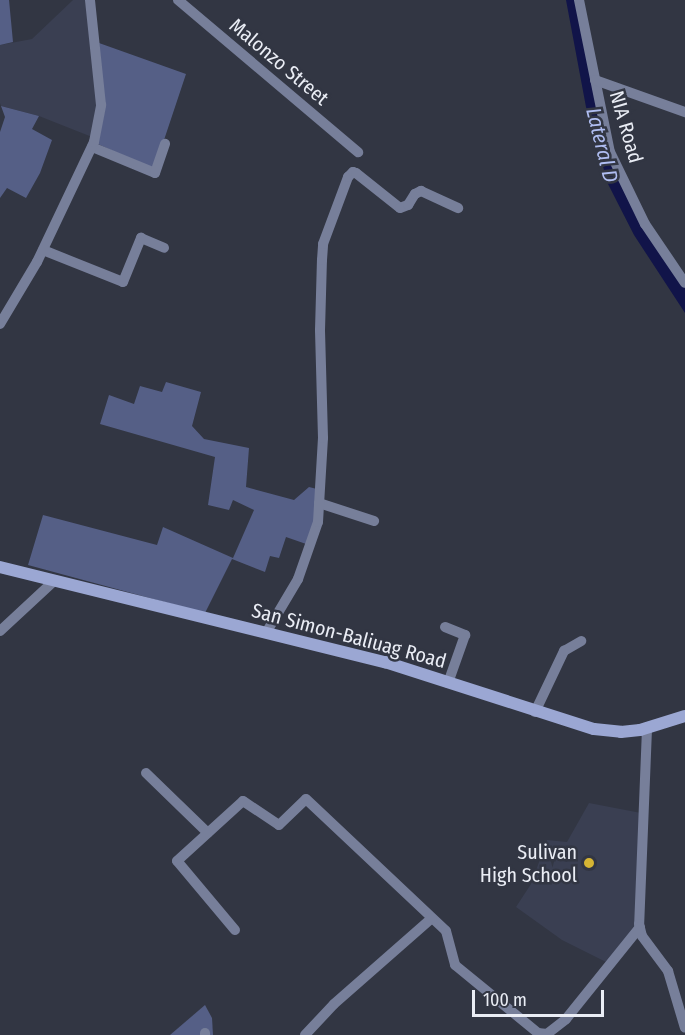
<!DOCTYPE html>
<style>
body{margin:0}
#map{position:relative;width:685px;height:1035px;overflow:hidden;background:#323643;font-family:"Fira Sans Condensed",sans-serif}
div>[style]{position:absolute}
.built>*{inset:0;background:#3a3f52}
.green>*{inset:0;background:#555f86}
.water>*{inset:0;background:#111449}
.street>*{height:10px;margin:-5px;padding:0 5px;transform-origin:5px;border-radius:5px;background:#777f9a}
.secondary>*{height:12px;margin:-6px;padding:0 6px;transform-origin:6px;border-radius:6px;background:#9ba7d3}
.dots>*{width:16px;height:16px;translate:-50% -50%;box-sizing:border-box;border:3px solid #323643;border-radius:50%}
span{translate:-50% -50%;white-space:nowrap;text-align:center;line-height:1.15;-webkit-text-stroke:5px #323643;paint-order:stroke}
.street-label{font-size:20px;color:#eaedf5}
.poi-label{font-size:20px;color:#eaedf5}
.right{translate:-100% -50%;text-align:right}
.water-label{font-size:21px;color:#b0bef2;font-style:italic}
.scale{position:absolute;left:472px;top:990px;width:132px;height:27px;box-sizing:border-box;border:3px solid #eaedf5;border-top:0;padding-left:8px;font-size:18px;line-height:21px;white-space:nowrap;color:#eaedf5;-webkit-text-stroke:4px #323643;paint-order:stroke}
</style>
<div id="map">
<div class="built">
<i style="clip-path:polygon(73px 0,85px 0,89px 23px,98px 104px,92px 137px,39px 116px,1px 106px,0 103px,0 45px,32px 39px)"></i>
<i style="clip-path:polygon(589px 803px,641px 813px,637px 926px,610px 964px,562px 940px,516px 907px,531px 884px,547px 840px,567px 842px)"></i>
</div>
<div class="green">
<i style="clip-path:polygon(0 0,9px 0,13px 42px,0 45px)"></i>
<i style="clip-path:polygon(99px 43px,186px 74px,154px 170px,98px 144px,105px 108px)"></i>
<i style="clip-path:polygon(1px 106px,39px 116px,32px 129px,52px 140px,40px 173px,26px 198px,7px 188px,0 198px,0 132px,5px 117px)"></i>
<i style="clip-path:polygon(166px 382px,201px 392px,192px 426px,204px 439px,249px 448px,246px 487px,294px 500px,309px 487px,317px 489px,316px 522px,309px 545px,286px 537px,279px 558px,270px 556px,265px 572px,232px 559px,205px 613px,28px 565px,43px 515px,157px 545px,163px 527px,233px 558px,254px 510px,233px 500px,229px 510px,208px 505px,215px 457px,100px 424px,109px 395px,134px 404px,140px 386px,162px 392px)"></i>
<i style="clip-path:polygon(205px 1005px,212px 1018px,213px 1035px,170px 1035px)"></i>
</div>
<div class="water">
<i style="clip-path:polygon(566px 0,576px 0,608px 155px,685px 288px,685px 313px,634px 235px,608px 184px,586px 107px)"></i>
</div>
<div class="street">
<i style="left:178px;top:0;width:236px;rotate:40.2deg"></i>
<i style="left:579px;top:0;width:155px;rotate:78.5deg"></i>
<i style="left:610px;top:152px;width:80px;rotate:64.1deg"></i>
<i style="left:645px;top:224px;width:71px;rotate:55.9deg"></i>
<i style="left:595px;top:80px;width:96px;rotate:19.6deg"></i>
<i style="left:92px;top:147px;width:68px;rotate:22.4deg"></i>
<i style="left:155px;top:173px;width:31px;rotate:-71deg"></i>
<i style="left:43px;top:250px;width:86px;rotate:21.8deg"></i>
<i style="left:123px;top:282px;width:48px;rotate:-67.8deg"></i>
<i style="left:141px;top:238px;width:25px;rotate:23deg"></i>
<i style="left:0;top:324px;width:72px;rotate:-59.2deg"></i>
<i style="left:37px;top:262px;width:133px;rotate:-64.6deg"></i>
<i style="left:94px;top:142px;width:38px;rotate:-79deg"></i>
<i style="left:101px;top:105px;width:106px;rotate:-96deg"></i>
<i style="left:319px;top:503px;width:58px;rotate:18.1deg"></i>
<i style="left:445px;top:627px;width:22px;rotate:22deg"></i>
<i style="left:465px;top:635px;width:51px;rotate:109.5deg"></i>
<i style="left:0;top:631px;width:75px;rotate:-42.8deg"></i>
<i style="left:266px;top:633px;width:63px;rotate:-59.3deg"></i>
<i style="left:298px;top:579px;width:60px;rotate:-70.7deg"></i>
<i style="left:318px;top:522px;width:84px;rotate:-86.6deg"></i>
<i style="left:323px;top:438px;width:108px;rotate:-91.6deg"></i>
<i style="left:320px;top:330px;width:70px;rotate:-88.4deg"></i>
<i style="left:322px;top:260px;width:16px;rotate:-86deg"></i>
<i style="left:323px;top:244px;width:72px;rotate:-69.5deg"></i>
<i style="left:348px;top:177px;width:7px;rotate:-45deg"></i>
<i style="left:353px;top:172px;width:3px;rotate:18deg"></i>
<i style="left:356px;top:173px;width:56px;rotate:38.5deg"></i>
<i style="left:400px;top:208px;width:9px;rotate:-21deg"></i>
<i style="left:408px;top:205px;width:13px;rotate:-58deg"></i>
<i style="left:415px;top:194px;width:7px;rotate:-27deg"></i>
<i style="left:421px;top:191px;width:41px;rotate:24.7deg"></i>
<i style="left:535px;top:712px;width:68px;rotate:-64.6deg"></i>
<i style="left:564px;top:651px;width:20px;rotate:-30deg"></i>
<i style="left:647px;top:729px;width:195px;rotate:92.3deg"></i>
<i style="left:639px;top:924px;width:12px;rotate:76deg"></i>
<i style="left:642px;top:936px;width:44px;rotate:53.4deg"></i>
<i style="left:668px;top:971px;width:59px;rotate:73.4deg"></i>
<i style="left:146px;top:773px;width:86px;rotate:44.1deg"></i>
<i style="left:235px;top:930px;width:90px;rotate:-130deg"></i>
<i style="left:177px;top:861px;width:89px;rotate:-42.3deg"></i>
<i style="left:243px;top:801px;width:43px;rotate:33.7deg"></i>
<i style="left:279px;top:825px;width:37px;rotate:-44deg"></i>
<i style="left:306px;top:799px;width:192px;rotate:43.3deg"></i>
<i style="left:446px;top:931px;width:35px;rotate:75deg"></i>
<i style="left:455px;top:965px;width:107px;rotate:39.3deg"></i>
<i style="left:538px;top:1033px;width:9px;rotate:6deg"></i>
<i style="left:547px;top:1034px;width:24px;rotate:-38deg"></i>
<i style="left:566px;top:1019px;width:118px;rotate:-51.2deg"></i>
<i style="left:205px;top:1033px;width:2px;rotate:90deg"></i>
<i style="left:305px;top:1035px;width:42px;rotate:-46.9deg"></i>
<i style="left:334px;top:1004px;width:130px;rotate:-41.3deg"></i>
</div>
<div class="secondary">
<i style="left:0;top:567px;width:397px;rotate:13.9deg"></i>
<i style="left:385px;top:662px;width:219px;rotate:17.8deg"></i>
<i style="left:594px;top:729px;width:27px;rotate:6deg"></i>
<i style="left:621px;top:732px;width:19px;rotate:-6deg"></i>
<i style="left:640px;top:730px;width:47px;rotate:-17.3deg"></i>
</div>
<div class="dots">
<i style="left:589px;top:863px;background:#d6b534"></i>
</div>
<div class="street-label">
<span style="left:279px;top:62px;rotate:40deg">Malonzo Street</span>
<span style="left:626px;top:127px;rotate:74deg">NIA Road</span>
<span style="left:349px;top:636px;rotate:15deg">San Simon-Baliuag Road</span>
</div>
<div class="poi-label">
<span class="right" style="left:577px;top:864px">Sulivan<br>High School</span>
</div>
<div class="water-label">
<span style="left:602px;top:145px;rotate:76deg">Lateral D</span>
</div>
<div class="scale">100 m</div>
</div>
